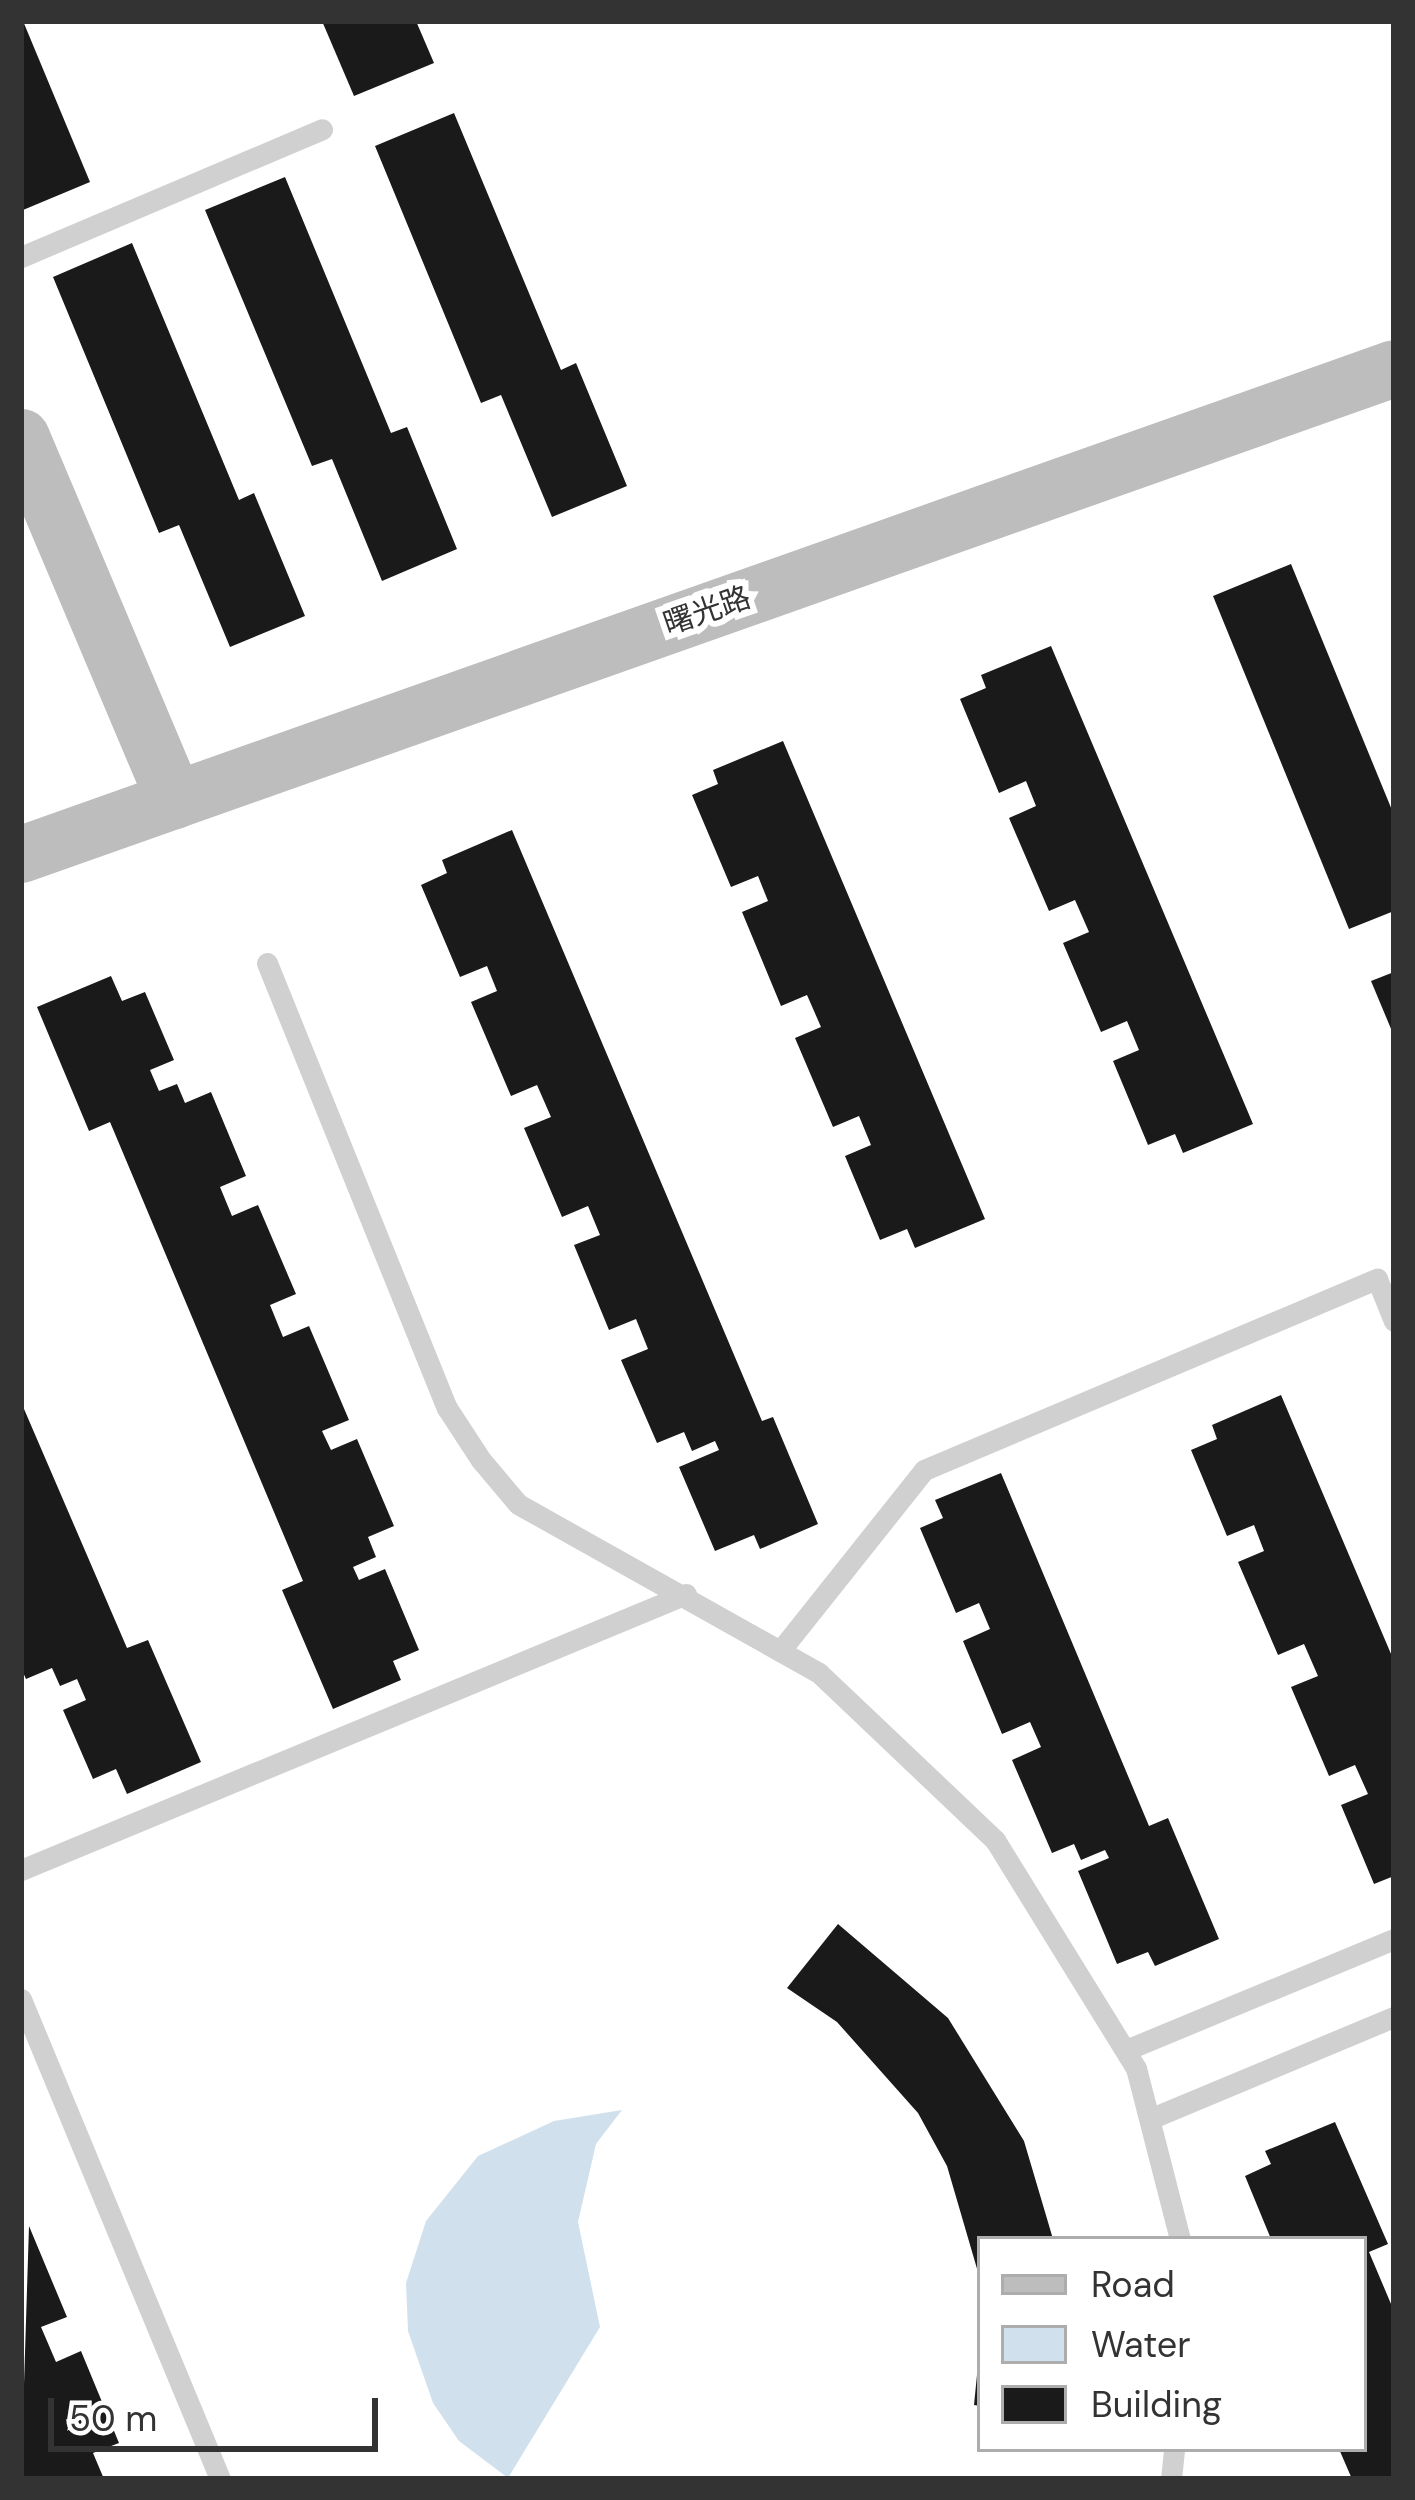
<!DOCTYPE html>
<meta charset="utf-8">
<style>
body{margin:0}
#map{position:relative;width:1415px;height:2500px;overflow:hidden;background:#fff;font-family:"DM Sans","Noto Sans SC",sans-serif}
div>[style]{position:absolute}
.water>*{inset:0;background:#d0e1ed}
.building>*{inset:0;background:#1a1a1a}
.lane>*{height:21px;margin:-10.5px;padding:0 10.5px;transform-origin:10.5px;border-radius:10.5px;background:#d0d0d0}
.secondary>*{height:57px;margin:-28.5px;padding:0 28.5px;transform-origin:28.5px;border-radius:28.5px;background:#bdbdbd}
span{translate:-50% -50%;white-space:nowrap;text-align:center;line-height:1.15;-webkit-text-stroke:12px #fff;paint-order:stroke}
.street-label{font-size:30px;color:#333}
.frame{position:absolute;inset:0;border:24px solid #333;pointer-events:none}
.legend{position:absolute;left:977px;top:2236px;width:390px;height:216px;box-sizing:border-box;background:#fff;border:3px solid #adadad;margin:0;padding:15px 21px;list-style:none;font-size:36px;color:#333}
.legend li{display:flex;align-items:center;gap:24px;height:60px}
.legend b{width:60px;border:3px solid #adadad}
.scale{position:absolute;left:48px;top:2398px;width:330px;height:54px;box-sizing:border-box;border:6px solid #333;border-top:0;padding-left:15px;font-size:36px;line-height:42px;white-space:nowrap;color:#333;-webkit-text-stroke:9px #fff;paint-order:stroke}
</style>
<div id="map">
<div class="water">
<i style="clip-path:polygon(622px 2110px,596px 2144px,578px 2222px,600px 2327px,508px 2478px,459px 2441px,433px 2403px,408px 2331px,406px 2283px,426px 2221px,478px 2156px,554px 2121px)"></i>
</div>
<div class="building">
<i style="clip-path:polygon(23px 21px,90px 182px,23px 210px,21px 205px)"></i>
<i style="clip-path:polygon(322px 21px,416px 21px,434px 63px,354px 96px)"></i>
<i style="clip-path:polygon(454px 113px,561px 370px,576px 363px,627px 486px,552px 517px,501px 395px,481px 403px,375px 146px)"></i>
<i style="clip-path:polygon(285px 177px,391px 433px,407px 427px,457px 549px,382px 581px,332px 459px,312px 466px,205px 210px)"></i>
<i style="clip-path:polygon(132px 243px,239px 500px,254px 493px,305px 616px,230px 647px,179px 525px,159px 533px,53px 277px)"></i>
<i style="clip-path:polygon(1291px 564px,1394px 815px,1394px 911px,1349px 929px,1213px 596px)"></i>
<i style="clip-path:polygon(1051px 646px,1253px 1124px,1183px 1153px,1175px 1134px,1148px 1145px,1113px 1061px,1139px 1050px,1127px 1021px,1101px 1032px,1063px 943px,1089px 932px,1075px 900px,1049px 911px,1009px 818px,1036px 806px,1026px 781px,999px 793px,960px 699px,986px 688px,981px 675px)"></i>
<i style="clip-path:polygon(783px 741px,985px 1219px,915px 1248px,907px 1229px,880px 1240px,845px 1156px,871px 1145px,859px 1116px,833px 1127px,795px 1038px,821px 1027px,807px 995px,781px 1006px,742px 912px,768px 901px,758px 876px,731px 887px,692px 795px,718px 784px,713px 770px)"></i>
<i style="clip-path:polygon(512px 830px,762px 1421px,773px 1417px,818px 1524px,760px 1549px,754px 1535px,715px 1551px,679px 1467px,719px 1450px,715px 1441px,692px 1451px,684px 1432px,657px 1443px,621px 1360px,648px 1349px,636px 1319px,609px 1330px,574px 1245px,600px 1235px,588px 1206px,562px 1217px,524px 1128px,551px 1117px,537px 1085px,511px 1096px,471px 1002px,497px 991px,487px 966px,460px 977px,421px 885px,447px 873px,442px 860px)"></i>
<i style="clip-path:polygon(1394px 972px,1394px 1036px,1371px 981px)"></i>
<i style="clip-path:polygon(111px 976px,122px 1001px,145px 992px,174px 1060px,150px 1070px,159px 1091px,177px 1084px,185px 1103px,211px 1092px,246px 1176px,220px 1187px,232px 1216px,258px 1205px,296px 1294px,270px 1305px,283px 1337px,309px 1326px,349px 1420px,322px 1431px,331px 1450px,357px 1439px,394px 1526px,368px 1537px,376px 1557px,353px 1567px,359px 1580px,385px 1569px,419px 1650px,393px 1661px,401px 1680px,333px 1709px,282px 1590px,303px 1581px,110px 1122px,89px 1131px,37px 1007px)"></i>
<i style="clip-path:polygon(1281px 1395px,1394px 1661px,1394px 1876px,1374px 1884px,1341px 1805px,1368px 1794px,1355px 1765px,1329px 1776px,1291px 1687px,1318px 1676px,1304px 1644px,1278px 1655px,1238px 1562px,1264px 1551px,1254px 1525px,1227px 1536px,1191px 1450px,1217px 1439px,1212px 1425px)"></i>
<i style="clip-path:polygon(21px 1402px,127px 1648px,148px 1640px,201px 1762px,127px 1794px,116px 1769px,93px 1779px,63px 1710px,86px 1700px,77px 1679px,60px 1686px,52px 1668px,26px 1679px,21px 1668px)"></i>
<i style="clip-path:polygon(1001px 1473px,1149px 1826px,1168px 1818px,1219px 1939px,1155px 1966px,1148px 1952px,1117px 1964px,1078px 1871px,1109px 1858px,1105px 1850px,1081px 1860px,1074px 1844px,1052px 1853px,1012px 1760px,1041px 1747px,1030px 1722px,1002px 1734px,963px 1641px,990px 1629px,979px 1603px,956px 1613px,920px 1528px,943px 1518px,935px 1500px)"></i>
<i style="clip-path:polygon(838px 1924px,948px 2018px,1024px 2141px,1053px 2239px,980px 2239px,980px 2279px,947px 2166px,918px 2113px,837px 2022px,787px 1988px)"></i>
<i style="clip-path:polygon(1335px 2122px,1388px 2244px,1369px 2252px,1394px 2311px,1394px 2479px,1352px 2479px,1339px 2449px,1364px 2449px,1364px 2239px,1271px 2239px,1245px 2176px,1271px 2164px,1265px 2151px)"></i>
<i style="clip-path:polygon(29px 2226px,67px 2317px,41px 2327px,56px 2362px,81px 2351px,119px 2443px,93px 2453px,104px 2479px,21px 2479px)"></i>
<i style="clip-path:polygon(977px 2375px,980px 2375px,980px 2406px,974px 2405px)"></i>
</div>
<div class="lane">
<i style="left:21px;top:257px;width:327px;rotate:-23deg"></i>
<i style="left:267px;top:963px;width:480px;rotate:68deg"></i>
<i style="left:447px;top:1408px;width:62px;rotate:56.8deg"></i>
<i style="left:481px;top:1460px;width:57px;rotate:49.9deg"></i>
<i style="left:518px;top:1504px;width:345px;rotate:29.3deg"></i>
<i style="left:819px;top:1673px;width:243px;rotate:43.5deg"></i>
<i style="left:995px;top:1840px;width:268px;rotate:58.3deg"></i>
<i style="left:1136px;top:2068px;width:177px;rotate:75.6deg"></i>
<i style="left:780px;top:1651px;width:231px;rotate:-51.5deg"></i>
<i style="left:924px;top:1470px;width:492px;rotate:-22.9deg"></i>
<i style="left:1377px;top:1279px;width:45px;rotate:68deg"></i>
<i style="left:21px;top:1870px;width:720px;rotate:-22.54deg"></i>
<i style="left:21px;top:1999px;width:520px;rotate:67.48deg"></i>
<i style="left:1126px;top:2050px;width:290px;rotate:-22.5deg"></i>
<i style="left:1152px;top:2118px;width:262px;rotate:-22.7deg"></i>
<i style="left:1171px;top:2479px;width:30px;rotate:-84deg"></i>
</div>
<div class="secondary">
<i style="left:21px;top:437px;width:394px;rotate:67.1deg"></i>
<i style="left:21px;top:854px;width:1456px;rotate:-19.49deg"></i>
</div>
<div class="street-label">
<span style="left:707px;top:611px;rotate:-19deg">曙光路</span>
</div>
<div class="frame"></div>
<ul class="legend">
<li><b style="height:15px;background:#bdbdbd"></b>Road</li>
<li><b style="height:33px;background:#d0e1ed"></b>Water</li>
<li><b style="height:33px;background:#1a1a1a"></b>Building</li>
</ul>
<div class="scale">50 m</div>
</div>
